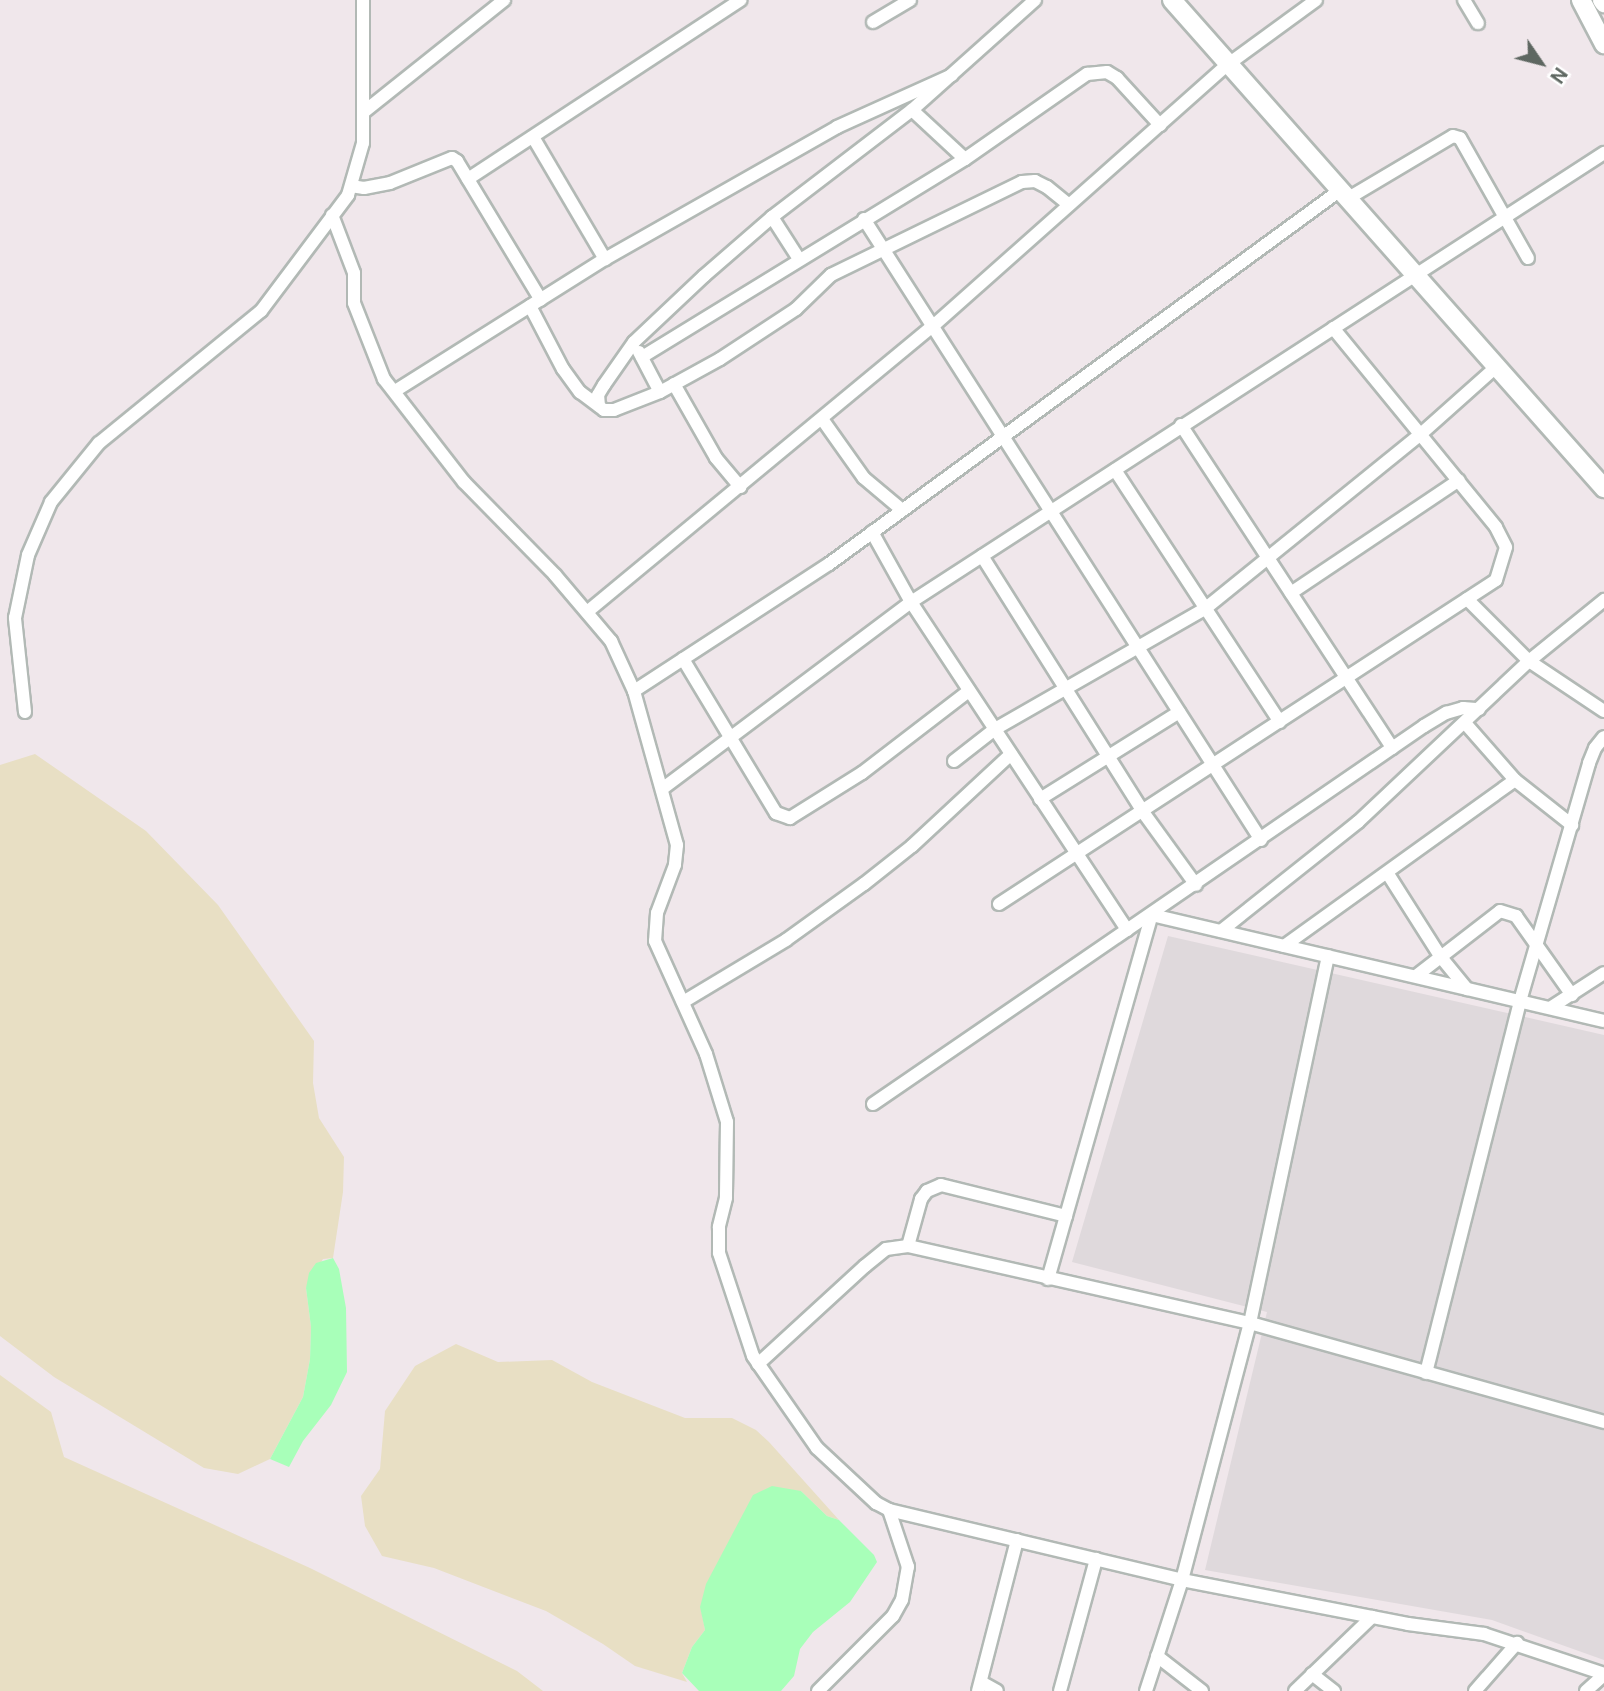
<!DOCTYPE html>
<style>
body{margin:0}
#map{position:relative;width:1604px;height:1691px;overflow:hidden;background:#f0e7eb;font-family:"DM Sans",sans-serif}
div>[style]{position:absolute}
.industrial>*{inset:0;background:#dfd9dc}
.green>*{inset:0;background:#e8dfc4}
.water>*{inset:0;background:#a8ffb9}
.roads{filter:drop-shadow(2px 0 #b2b9b5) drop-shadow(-2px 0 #b2b9b5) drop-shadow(0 2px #b2b9b5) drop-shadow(0 -2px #b2b9b5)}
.street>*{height:12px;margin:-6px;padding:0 6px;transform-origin:6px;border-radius:6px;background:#fff}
.secondary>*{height:18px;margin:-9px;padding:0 9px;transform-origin:9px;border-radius:9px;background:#fff}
span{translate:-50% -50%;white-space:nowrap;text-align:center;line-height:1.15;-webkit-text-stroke:5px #fff;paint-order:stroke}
.north{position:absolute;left:1506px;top:28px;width:70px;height:70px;-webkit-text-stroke:5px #fff;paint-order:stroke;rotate:125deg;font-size:19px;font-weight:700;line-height:28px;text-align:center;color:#5e6761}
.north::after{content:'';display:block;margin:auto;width:24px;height:32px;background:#5e6761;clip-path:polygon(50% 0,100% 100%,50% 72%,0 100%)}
</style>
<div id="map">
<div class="industrial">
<i style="clip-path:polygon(1168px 936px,1604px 1035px,1604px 1660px,1492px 1620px,1205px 1570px,1267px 1312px,1072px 1262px)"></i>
</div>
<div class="green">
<i style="clip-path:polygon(35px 754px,146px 831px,218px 905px,314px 1041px,313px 1083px,319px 1118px,344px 1157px,343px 1192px,333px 1258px,323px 1259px,306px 1288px,311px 1327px,310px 1359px,303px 1397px,270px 1459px,238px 1474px,204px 1468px,54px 1377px,0 1336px,0 765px)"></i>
<i style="clip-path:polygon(456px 1344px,498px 1362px,552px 1360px,592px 1382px,685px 1418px,732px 1418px,756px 1430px,769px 1442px,839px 1520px,827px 1516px,801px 1491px,701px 1608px,705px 1630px,692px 1647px,682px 1673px,687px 1682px,635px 1666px,603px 1644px,546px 1611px,434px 1568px,382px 1556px,365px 1526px,361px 1496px,380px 1469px,385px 1411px,415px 1366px)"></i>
<i style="clip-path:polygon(0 1375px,51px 1412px,64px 1457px,310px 1568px,517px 1671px,543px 1691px,0 1691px)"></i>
</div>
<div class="water">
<i style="clip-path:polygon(333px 1258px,339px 1269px,346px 1308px,347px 1372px,331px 1405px,303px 1441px,289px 1467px,270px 1459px,303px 1397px,310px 1359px,311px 1327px,306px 1288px,309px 1273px,316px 1263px)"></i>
<i style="clip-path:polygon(772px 1486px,801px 1491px,827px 1516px,839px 1520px,874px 1555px,877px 1562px,850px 1602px,813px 1632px,800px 1649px,794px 1676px,781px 1691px,699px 1691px,682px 1673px,692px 1647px,705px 1630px,700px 1607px,706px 1584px,753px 1495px)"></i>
</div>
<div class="roads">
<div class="street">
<i style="left:1464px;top:0;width:27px;rotate:59deg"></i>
<i style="left:873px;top:22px;width:43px;rotate:-30.7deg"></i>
<i style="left:912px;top:110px;width:72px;rotate:42.8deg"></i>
<i style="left:365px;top:111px;width:178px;rotate:-38.6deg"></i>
<i style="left:533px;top:137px;width:142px;rotate:59.5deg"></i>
<i style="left:468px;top:179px;width:326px;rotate:-33.3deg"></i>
<i style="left:351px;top:186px;width:13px;rotate:9deg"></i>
<i style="left:364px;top:188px;width:26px;rotate:-11deg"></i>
<i style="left:390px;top:183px;width:67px;rotate:-22deg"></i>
<i style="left:452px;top:158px;width:6px;rotate:31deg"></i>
<i style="left:457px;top:161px;width:162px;rotate:58.9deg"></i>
<i style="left:1347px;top:199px;width:123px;rotate:-30.7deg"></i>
<i style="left:1453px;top:136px;width:7px;rotate:16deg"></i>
<i style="left:1460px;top:138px;width:138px;rotate:60.5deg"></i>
<i style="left:332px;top:215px;width:62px;rotate:69.2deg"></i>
<i style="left:354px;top:273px;width:30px;rotate:90deg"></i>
<i style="left:354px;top:303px;width:82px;rotate:68.5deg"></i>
<i style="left:384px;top:379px;width:130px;rotate:52.2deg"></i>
<i style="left:464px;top:482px;width:130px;rotate:45.6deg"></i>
<i style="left:555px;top:575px;width:87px;rotate:49.7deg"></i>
<i style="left:611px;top:641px;width:55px;rotate:65.3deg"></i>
<i style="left:634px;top:691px;width:160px;rotate:74.4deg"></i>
<i style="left:677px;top:845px;width:20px;rotate:96deg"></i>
<i style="left:675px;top:865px;width:51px;rotate:110.6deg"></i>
<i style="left:657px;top:913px;width:28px;rotate:94deg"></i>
<i style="left:655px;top:941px;width:124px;rotate:65.7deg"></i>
<i style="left:706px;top:1054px;width:71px;rotate:72.8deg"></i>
<i style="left:727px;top:1122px;width:76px;rotate:90.8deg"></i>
<i style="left:726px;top:1198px;width:30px;rotate:104deg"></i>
<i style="left:719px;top:1227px;width:26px;rotate:90deg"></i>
<i style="left:719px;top:1253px;width:108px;rotate:71.7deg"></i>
<i style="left:753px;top:1356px;width:112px;rotate:55.2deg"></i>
<i style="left:817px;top:1448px;width:81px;rotate:43deg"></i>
<i style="left:876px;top:1503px;width:15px;rotate:28deg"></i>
<i style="left:889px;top:1510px;width:301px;rotate:13.4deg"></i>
<i style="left:1182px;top:1580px;width:230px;rotate:11deg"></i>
<i style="left:1408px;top:1624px;width:77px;rotate:7.5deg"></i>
<i style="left:1484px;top:1634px;width:126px;rotate:18.4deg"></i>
<i style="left:772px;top:217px;width:50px;rotate:57.3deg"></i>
<i style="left:864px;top:219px;width:737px;rotate:57.41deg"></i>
<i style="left:530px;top:306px;width:71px;rotate:62.4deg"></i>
<i style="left:563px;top:369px;width:29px;rotate:54deg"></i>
<i style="left:580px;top:392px;width:30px;rotate:37deg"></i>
<i style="left:604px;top:410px;width:10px"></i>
<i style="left:614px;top:410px;width:49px;rotate:-21.4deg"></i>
<i style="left:660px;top:392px;width:68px;rotate:-28.8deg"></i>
<i style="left:720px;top:359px;width:91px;rotate:-33.3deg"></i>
<i style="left:796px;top:309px;width:49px;rotate:-44.2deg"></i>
<i style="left:831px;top:275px;width:212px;rotate:-26deg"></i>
<i style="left:1022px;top:182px;width:13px;rotate:-4deg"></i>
<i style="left:1035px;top:181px;width:13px;rotate:27deg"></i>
<i style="left:1047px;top:187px;width:28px;rotate:39deg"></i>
<i style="left:639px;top:352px;width:45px;rotate:62.3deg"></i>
<i style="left:642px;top:357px;width:379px;rotate:-31.5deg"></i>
<i style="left:965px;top:159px;width:149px;rotate:-34.9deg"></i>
<i style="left:1087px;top:74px;width:20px;rotate:-6deg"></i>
<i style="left:1107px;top:72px;width:12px;rotate:31deg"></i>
<i style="left:1117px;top:78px;width:64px;rotate:47.5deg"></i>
<i style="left:674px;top:384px;width:85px;rotate:60.4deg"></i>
<i style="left:716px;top:458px;width:38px;rotate:50deg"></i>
<i style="left:395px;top:391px;width:248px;rotate:-32.2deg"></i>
<i style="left:605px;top:259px;width:267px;rotate:-29.6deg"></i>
<i style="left:837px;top:127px;width:126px;rotate:-24.3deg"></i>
<i style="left:599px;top:406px;width:11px;rotate:-95deg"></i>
<i style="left:598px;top:395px;width:12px;rotate:-59deg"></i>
<i style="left:604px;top:385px;width:52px;rotate:-55.1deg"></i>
<i style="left:634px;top:342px;width:96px;rotate:-43.3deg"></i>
<i style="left:704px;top:276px;width:90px;rotate:-40.9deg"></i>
<i style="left:772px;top:217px;width:176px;rotate:-37.4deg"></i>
<i style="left:912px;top:110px;width:165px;rotate:-41.8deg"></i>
<i style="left:822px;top:419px;width:72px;rotate:54.6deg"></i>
<i style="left:864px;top:478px;width:50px;rotate:40.1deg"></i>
<i style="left:1181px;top:425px;width:386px;rotate:56.8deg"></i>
<i style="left:1115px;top:470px;width:301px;rotate:56.8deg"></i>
<i style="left:872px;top:532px;width:80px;rotate:60.9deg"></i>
<i style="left:911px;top:602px;width:393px;rotate:56.6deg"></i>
<i style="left:982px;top:556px;width:302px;rotate:57.8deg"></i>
<i style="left:1143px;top:812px;width:90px;rotate:54deg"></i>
<i style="left:1291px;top:593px;width:202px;rotate:-33.9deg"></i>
<i style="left:1467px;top:599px;width:88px;rotate:45deg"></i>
<i style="left:1529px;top:661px;width:90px;rotate:33.7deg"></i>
<i style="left:587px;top:612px;width:449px;rotate:-39.6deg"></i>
<i style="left:933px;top:326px;width:393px;rotate:-41.6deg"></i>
<i style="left:1227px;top:65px;width:110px;rotate:-36.1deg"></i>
<i style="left:683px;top:659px;width:180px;rotate:58.9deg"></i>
<i style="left:776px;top:813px;width:15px;rotate:20deg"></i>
<i style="left:790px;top:818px;width:85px;rotate:-32deg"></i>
<i style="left:862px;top:773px;width:135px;rotate:-37.5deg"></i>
<i style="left:634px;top:691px;width:233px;rotate:-33.1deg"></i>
<i style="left:829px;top:564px;width:632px;rotate:-36.18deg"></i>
<i style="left:25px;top:712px;width:95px;rotate:-96.1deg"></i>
<i style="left:15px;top:618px;width:64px;rotate:-78.3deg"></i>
<i style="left:28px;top:555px;width:58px;rotate:-66.5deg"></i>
<i style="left:51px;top:502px;width:76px;rotate:-50.9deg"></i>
<i style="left:99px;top:443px;width:209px;rotate:-39.2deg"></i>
<i style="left:261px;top:311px;width:145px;rotate:-53.1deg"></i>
<i style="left:348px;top:195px;width:54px;rotate:-73.9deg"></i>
<i style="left:363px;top:143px;width:143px;rotate:-90deg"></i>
<i style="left:1465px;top:723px;width:76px;rotate:48.7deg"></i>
<i style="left:1515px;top:780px;width:73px;rotate:38.3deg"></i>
<i style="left:954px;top:761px;width:52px;rotate:-38deg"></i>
<i style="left:995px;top:729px;width:243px;rotate:-29.8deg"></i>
<i style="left:1206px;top:608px;width:278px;rotate:-39deg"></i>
<i style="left:1422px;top:433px;width:99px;rotate:-41.7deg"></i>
<i style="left:662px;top:789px;width:311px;rotate:-36.9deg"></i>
<i style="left:911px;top:602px;width:826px;rotate:-32.94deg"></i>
<i style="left:1040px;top:799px;width:164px;rotate:-32deg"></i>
<i style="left:1388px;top:874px;width:97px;rotate:57.6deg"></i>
<i style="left:1440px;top:956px;width:43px;rotate:50.7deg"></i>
<i style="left:999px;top:904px;width:593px;rotate:-33.1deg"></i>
<i style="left:1496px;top:580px;width:34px;rotate:-73deg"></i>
<i style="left:1506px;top:547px;width:22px;rotate:-117deg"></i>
<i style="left:1496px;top:527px;width:257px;rotate:-129.3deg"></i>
<i style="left:1221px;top:931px;width:175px;rotate:-38.5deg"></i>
<i style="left:1358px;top:822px;width:235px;rotate:-43.3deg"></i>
<i style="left:1529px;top:661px;width:97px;rotate:-39.1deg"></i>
<i style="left:1284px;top:946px;width:284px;rotate:-35.7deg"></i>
<i style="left:1416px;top:976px;width:106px;rotate:-37.7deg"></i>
<i style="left:1500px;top:911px;width:17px;rotate:17deg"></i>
<i style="left:1516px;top:916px;width:97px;rotate:54.7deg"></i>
<i style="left:683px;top:1002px;width:120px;rotate:-31deg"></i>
<i style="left:786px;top:940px;width:96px;rotate:-35.7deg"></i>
<i style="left:864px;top:884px;width:61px;rotate:-38.4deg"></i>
<i style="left:912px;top:846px;width:135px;rotate:-42.9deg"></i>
<i style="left:1550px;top:1008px;width:64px;rotate:-32.9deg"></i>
<i style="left:873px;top:1104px;width:668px;rotate:-34.45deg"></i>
<i style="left:1424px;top:726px;width:26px;rotate:-31deg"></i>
<i style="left:1446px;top:713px;width:18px;rotate:-16deg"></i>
<i style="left:1463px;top:708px;width:16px;rotate:4deg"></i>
<i style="left:908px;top:1246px;width:49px;rotate:-74.5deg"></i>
<i style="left:921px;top:1199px;width:10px;rotate:-53deg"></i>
<i style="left:927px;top:1191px;width:15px;rotate:-23deg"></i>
<i style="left:941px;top:1185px;width:129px;rotate:13.9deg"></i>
<i style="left:1048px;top:1279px;width:379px;rotate:-74.1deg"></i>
<i style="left:1152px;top:915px;width:464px;rotate:13.2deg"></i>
<i style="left:758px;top:1364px;width:145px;rotate:-42.5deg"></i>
<i style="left:865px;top:1266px;width:27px;rotate:-39deg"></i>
<i style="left:886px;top:1249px;width:22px;rotate:-8deg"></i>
<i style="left:908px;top:1246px;width:351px;rotate:12.7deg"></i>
<i style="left:1250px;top:1323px;width:368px;rotate:15.6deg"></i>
<i style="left:1426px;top:1373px;width:384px;rotate:-75.8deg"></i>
<i style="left:1520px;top:1001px;width:248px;rotate:-73.8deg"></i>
<i style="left:1589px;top:763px;width:16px;rotate:-68deg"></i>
<i style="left:1595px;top:748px;width:14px;rotate:-51deg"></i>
<i style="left:1157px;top:1656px;width:57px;rotate:37.9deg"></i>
<i style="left:1312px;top:1674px;width:28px;rotate:38deg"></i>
<i style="left:981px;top:1682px;width:18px;rotate:29deg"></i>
<i style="left:818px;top:1691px;width:106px;rotate:-45deg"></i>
<i style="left:893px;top:1616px;width:18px;rotate:-61deg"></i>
<i style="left:902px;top:1600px;width:34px;rotate:-80deg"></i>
<i style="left:908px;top:1567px;width:60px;rotate:-108.4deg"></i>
<i style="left:978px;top:1691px;width:156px;rotate:-75.5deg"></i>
<i style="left:1060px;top:1691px;width:137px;rotate:-74.7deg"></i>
<i style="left:1146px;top:1691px;width:117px;rotate:-72deg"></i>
<i style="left:1182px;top:1580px;width:266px;rotate:-75.2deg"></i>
<i style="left:1250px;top:1323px;width:375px;rotate:-78deg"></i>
<i style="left:1295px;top:1691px;width:107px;rotate:-43.9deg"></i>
<i style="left:1475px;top:1691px;width:64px;rotate:-48.8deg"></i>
<i style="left:1586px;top:1691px;width:24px;rotate:-42deg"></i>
</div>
<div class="secondary">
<i style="left:1172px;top:0;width:652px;rotate:48.48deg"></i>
<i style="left:1581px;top:0;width:50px;rotate:62.4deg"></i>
<i style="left:1602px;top:0;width:4px;rotate:56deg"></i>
</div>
</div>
<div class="north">N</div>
</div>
